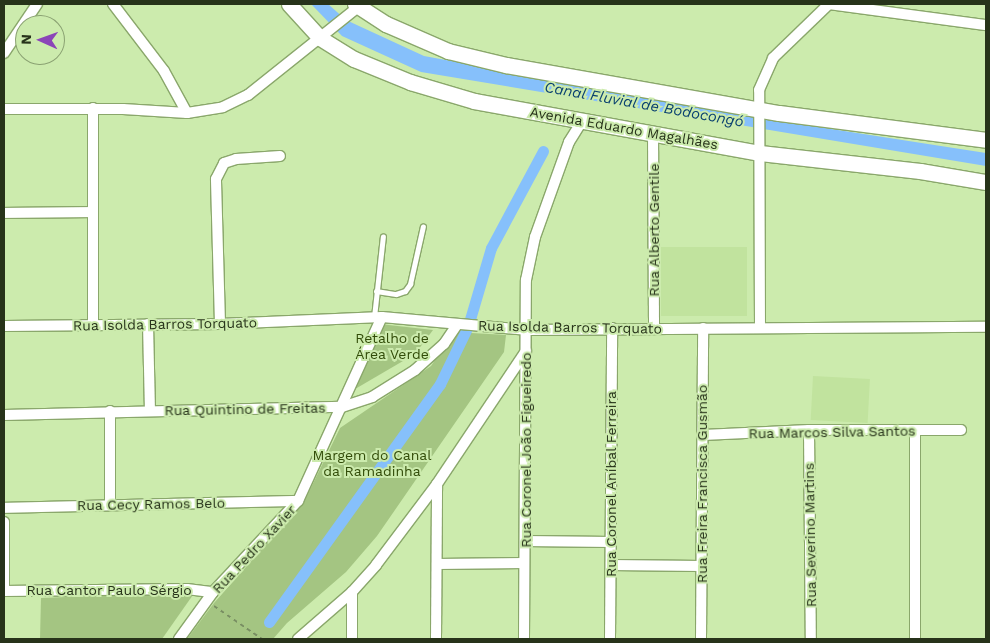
<!DOCTYPE html>
<meta charset="utf-8">
<style>
body{margin:0}
#map{position:relative;width:990px;height:643px;overflow:hidden;background:#ccebad;font-family:"Work Sans",sans-serif}
div>[style]{position:absolute}
.built>*{inset:0;background:#c1e39e;transform-origin:0 0}
.green>*{inset:0;background:#a4c582}
.water>*{inset:0;background:#86c0fb}
.canal>*{height:11px;margin:-5.5px;padding:0 5.5px;transform-origin:5.5px;border-radius:5.5px;background:#86c0fb}
.path>*{height:2px;margin-top:-1px;transform-origin:0;background:repeating-linear-gradient(90deg,#788e62 0 4px,transparent 0 8px)}
.roads{filter:drop-shadow(1px 0 #8aa76b) drop-shadow(-1px 0 #8aa76b) drop-shadow(0 1px #8aa76b) drop-shadow(0 -1px #8aa76b)}
.service>*{height:5px;margin:-2.5px;padding:0 2.5px;transform-origin:2.5px;border-radius:2.5px;background:#fff}
.minor>*{height:10px;margin:-5px;padding:0 5px;transform-origin:5px;border-radius:5px;background:#fff}
.primary>*{height:15px;margin:-7.5px;padding:0 7.5px;transform-origin:7.5px;border-radius:7.5px;background:#fff}
span{translate:-50% -50%;white-space:nowrap;text-align:center;line-height:1.15;-webkit-text-stroke:4px #ccebad;paint-order:stroke}
.street-label{font-size:14px;color:#27331a}
.park-label{font-size:14px;color:#324c09}
.water-label{font-size:15px;color:#0b4270;font-style:italic}
.frame{position:absolute;inset:0;border:5px solid #27331a;pointer-events:none}
.north{position:absolute;left:15px;top:15px;width:50px;height:50px;box-sizing:border-box;background:#ccebad;border:1px solid #8aa172;border-radius:50%;rotate:272deg;font-size:14px;font-weight:700;line-height:20px;text-align:center;color:#27331a}
.north::after{content:'';display:block;margin:auto;width:18px;height:22px;background:#8b45b8;clip-path:polygon(50% 0,100% 100%,50% 72%,0 100%)}
</style>
<div id="map">
<div class="built">
<i style="left:661px;top:247px;width:86px;height:69px"></i>
<i style="left:813px;top:376px;width:57px;height:44px;rotate:3deg"></i>
</div>
<div class="green">
<i style="clip-path:polygon(380px 324px,433px 330px,415px 354px,350px 392px)"></i>
<i style="clip-path:polygon(454px 332px,506px 335px,504px 352px,377px 536px,346px 572px,287px 623px,273px 639px,187px 639px,214px 603px,304px 502px,340px 428px,431px 366px)"></i>
<i style="clip-path:polygon(195px 592px,162px 639px,40px 639px,41px 598px)"></i>
</div>
<div class="water">
<i style="clip-path:polygon(311px 4px,328px 4px,346px 20px,424px 56px,760px 118px,986px 153px,986px 166px,421px 72px,342px 36px)"></i>
</div>
<div class="canal">
<i style="left:269px;top:622px;width:293px;rotate:-54.3deg"></i>
<i style="left:440px;top:384px;width:64px;rotate:-64.2deg"></i>
<i style="left:468px;top:326px;width:81px;rotate:-73.6deg"></i>
<i style="left:491px;top:248px;width:110px;rotate:-61.8deg"></i>
</div>
<div class="path">
<i style="left:214px;top:606px;width:58px;rotate:34.5deg"></i>
</div>
<div class="roads">
<div class="service">
<i style="left:376px;top:291px;width:20px;rotate:9deg"></i>
<i style="left:396px;top:294px;width:9px;rotate:-18deg"></i>
<i style="left:405px;top:291px;width:9px;rotate:-54deg"></i>
<i style="left:410px;top:284px;width:59px;rotate:-77.4deg"></i>
<i style="left:374px;top:317px;width:81px;rotate:-83.7deg"></i>
</div>
<div class="minor">
<i style="left:113px;top:4px;width:84px;rotate:52.7deg"></i>
<i style="left:164px;top:71px;width:48px;rotate:61.3deg"></i>
<i style="left:828px;top:4px;width:159px;rotate:7.6deg"></i>
<i style="left:4px;top:53px;width:59px;rotate:-56deg"></i>
<i style="left:4px;top:109px;width:119px"></i>
<i style="left:123px;top:109px;width:64px;rotate:3.6deg"></i>
<i style="left:187px;top:113px;width:36px;rotate:-9deg"></i>
<i style="left:223px;top:107px;width:28px;rotate:-26deg"></i>
<i style="left:248px;top:95px;width:146px;rotate:-38.6deg"></i>
<i style="left:653px;top:132px;width:196px;rotate:89.7deg"></i>
<i style="left:4px;top:213px;width:87px;rotate:-0.7deg"></i>
<i style="left:148px;top:324px;width:86px;rotate:88.7deg"></i>
<i style="left:220px;top:324px;width:145px;rotate:-91.6deg"></i>
<i style="left:216px;top:179px;width:18px;rotate:-63deg"></i>
<i style="left:224px;top:163px;width:13px;rotate:-18deg"></i>
<i style="left:236px;top:159px;width:44px;rotate:-3.9deg"></i>
<i style="left:93px;top:325px;width:217px;rotate:-90deg"></i>
<i style="left:4px;top:326px;width:216px;rotate:-0.5deg"></i>
<i style="left:220px;top:324px;width:162px;rotate:-2.5deg"></i>
<i style="left:382px;top:317px;width:147px;rotate:5.1deg"></i>
<i style="left:528px;top:330px;width:458px;rotate:-0.4deg"></i>
<i style="left:760px;top:327px;width:237px;rotate:-90.2deg"></i>
<i style="left:759px;top:90px;width:35px;rotate:-66deg"></i>
<i style="left:773px;top:58px;width:78px;rotate:-44deg"></i>
<i style="left:110px;top:411px;width:94px;rotate:90deg"></i>
<i style="left:4px;top:415px;width:338px;rotate:-1.4deg"></i>
<i style="left:342px;top:407px;width:32px;rotate:-18deg"></i>
<i style="left:372px;top:397px;width:51px;rotate:-32.1deg"></i>
<i style="left:415px;top:370px;width:39px;rotate:-42deg"></i>
<i style="left:444px;top:344px;width:23px;rotate:-56deg"></i>
<i style="left:809px;top:430px;width:209px;rotate:89.5deg"></i>
<i style="left:915px;top:431px;width:208px;rotate:90deg"></i>
<i style="left:703px;top:435px;width:106px;rotate:-2.7deg"></i>
<i style="left:809px;top:430px;width:152px"></i>
<i style="left:4px;top:508px;width:294px;rotate:-1.4deg"></i>
<i style="left:4px;top:522px;width:69px;rotate:90deg"></i>
<i style="left:525px;top:541px;width:86px;rotate:0.7deg"></i>
<i style="left:437px;top:564px;width:87px;rotate:-0.7deg"></i>
<i style="left:611px;top:565px;width:90px;rotate:0.6deg"></i>
<i style="left:4px;top:591px;width:183px;rotate:-0.6deg"></i>
<i style="left:187px;top:589px;width:26px;rotate:7deg"></i>
<i style="left:179px;top:639px;width:58px;rotate:-54.1deg"></i>
<i style="left:213px;top:592px;width:125px;rotate:-47deg"></i>
<i style="left:298px;top:501px;width:202px;rotate:-65.5deg"></i>
<i style="left:298px;top:639px;width:72px;rotate:-41deg"></i>
<i style="left:352px;top:592px;width:36px;rotate:-48deg"></i>
<i style="left:376px;top:565px;width:101px;rotate:-53deg"></i>
<i style="left:437px;top:484px;width:160px;rotate:-56.2deg"></i>
<i style="left:352px;top:639px;width:47px;rotate:-90deg"></i>
<i style="left:436px;top:639px;width:155px;rotate:-89.6deg"></i>
<i style="left:524px;top:639px;width:359px;rotate:-89.7deg"></i>
<i style="left:526px;top:280px;width:44px;rotate:-78.2deg"></i>
<i style="left:535px;top:237px;width:101px;rotate:-70.3deg"></i>
<i style="left:569px;top:142px;width:25px;rotate:-58deg"></i>
<i style="left:610px;top:639px;width:311px;rotate:-89.6deg"></i>
<i style="left:701px;top:639px;width:311px;rotate:-89.6deg"></i>
</div>
<div class="primary">
<i style="left:289px;top:4px;width:46px;rotate:47.6deg"></i>
<i style="left:320px;top:38px;width:40px;rotate:32deg"></i>
<i style="left:354px;top:59px;width:61px;rotate:22.3deg"></i>
<i style="left:410px;top:82px;width:67px;rotate:16.5deg"></i>
<i style="left:474px;top:101px;width:291px;rotate:10.3deg"></i>
<i style="left:760px;top:153px;width:161px;rotate:6.4deg"></i>
<i style="left:920px;top:171px;width:67px;rotate:9.5deg"></i>
<i style="left:355px;top:4px;width:37px;rotate:33deg"></i>
<i style="left:386px;top:24px;width:68px;rotate:23.5deg"></i>
<i style="left:448px;top:51px;width:60px;rotate:13.6deg"></i>
<i style="left:506px;top:65px;width:277px;rotate:10deg"></i>
<i style="left:779px;top:113px;width:209px;rotate:7.4deg"></i>
</div>
</div>
<div class="street-label">
<span style="left:624px;top:128px;rotate:10deg">Avenida Eduardo Magalhães</span>
<span style="left:654px;top:230px;rotate:-90deg">Rua Alberto Gentile</span>
<span style="left:165px;top:324px;rotate:-1deg">Rua Isolda Barros Torquato</span>
<span style="left:570px;top:327px;rotate:1deg">Rua Isolda Barros Torquato</span>
<span style="left:245px;top:409px;rotate:-1deg">Rua Quintino de Freitas</span>
<span style="left:832px;top:432px;rotate:-1deg">Rua Marcos Silva Santos</span>
<span style="left:526px;top:450px;rotate:-90deg">Rua Coronel João Figueiredo</span>
<span style="left:611px;top:484px;rotate:-90deg">Rua Coronel Aníbal Ferreira</span>
<span style="left:702px;top:484px;rotate:-90deg">Rua Freira Francisca Gusmão</span>
<span style="left:151px;top:504px;rotate:-1deg">Rua Cecy Ramos Belo</span>
<span style="left:810px;top:535px;rotate:-91deg">Rua Severino Martins</span>
<span style="left:254px;top:549px;rotate:-47deg">Rua Pedro Xavier</span>
<span style="left:109px;top:590px">Rua Cantor Paulo Sérgio</span>
</div>
<div class="park-label">
<span style="left:392px;top:346px">Retalho de<br>Área Verde</span>
<span style="left:372px;top:463px">Margem do Canal<br>da Ramadinha</span>
</div>
<div class="water-label">
<span style="left:644px;top:105px;rotate:10deg">Canal Fluvial de Bodocongó</span>
</div>
<div class="frame"></div>
<div class="north">N</div>
</div>
